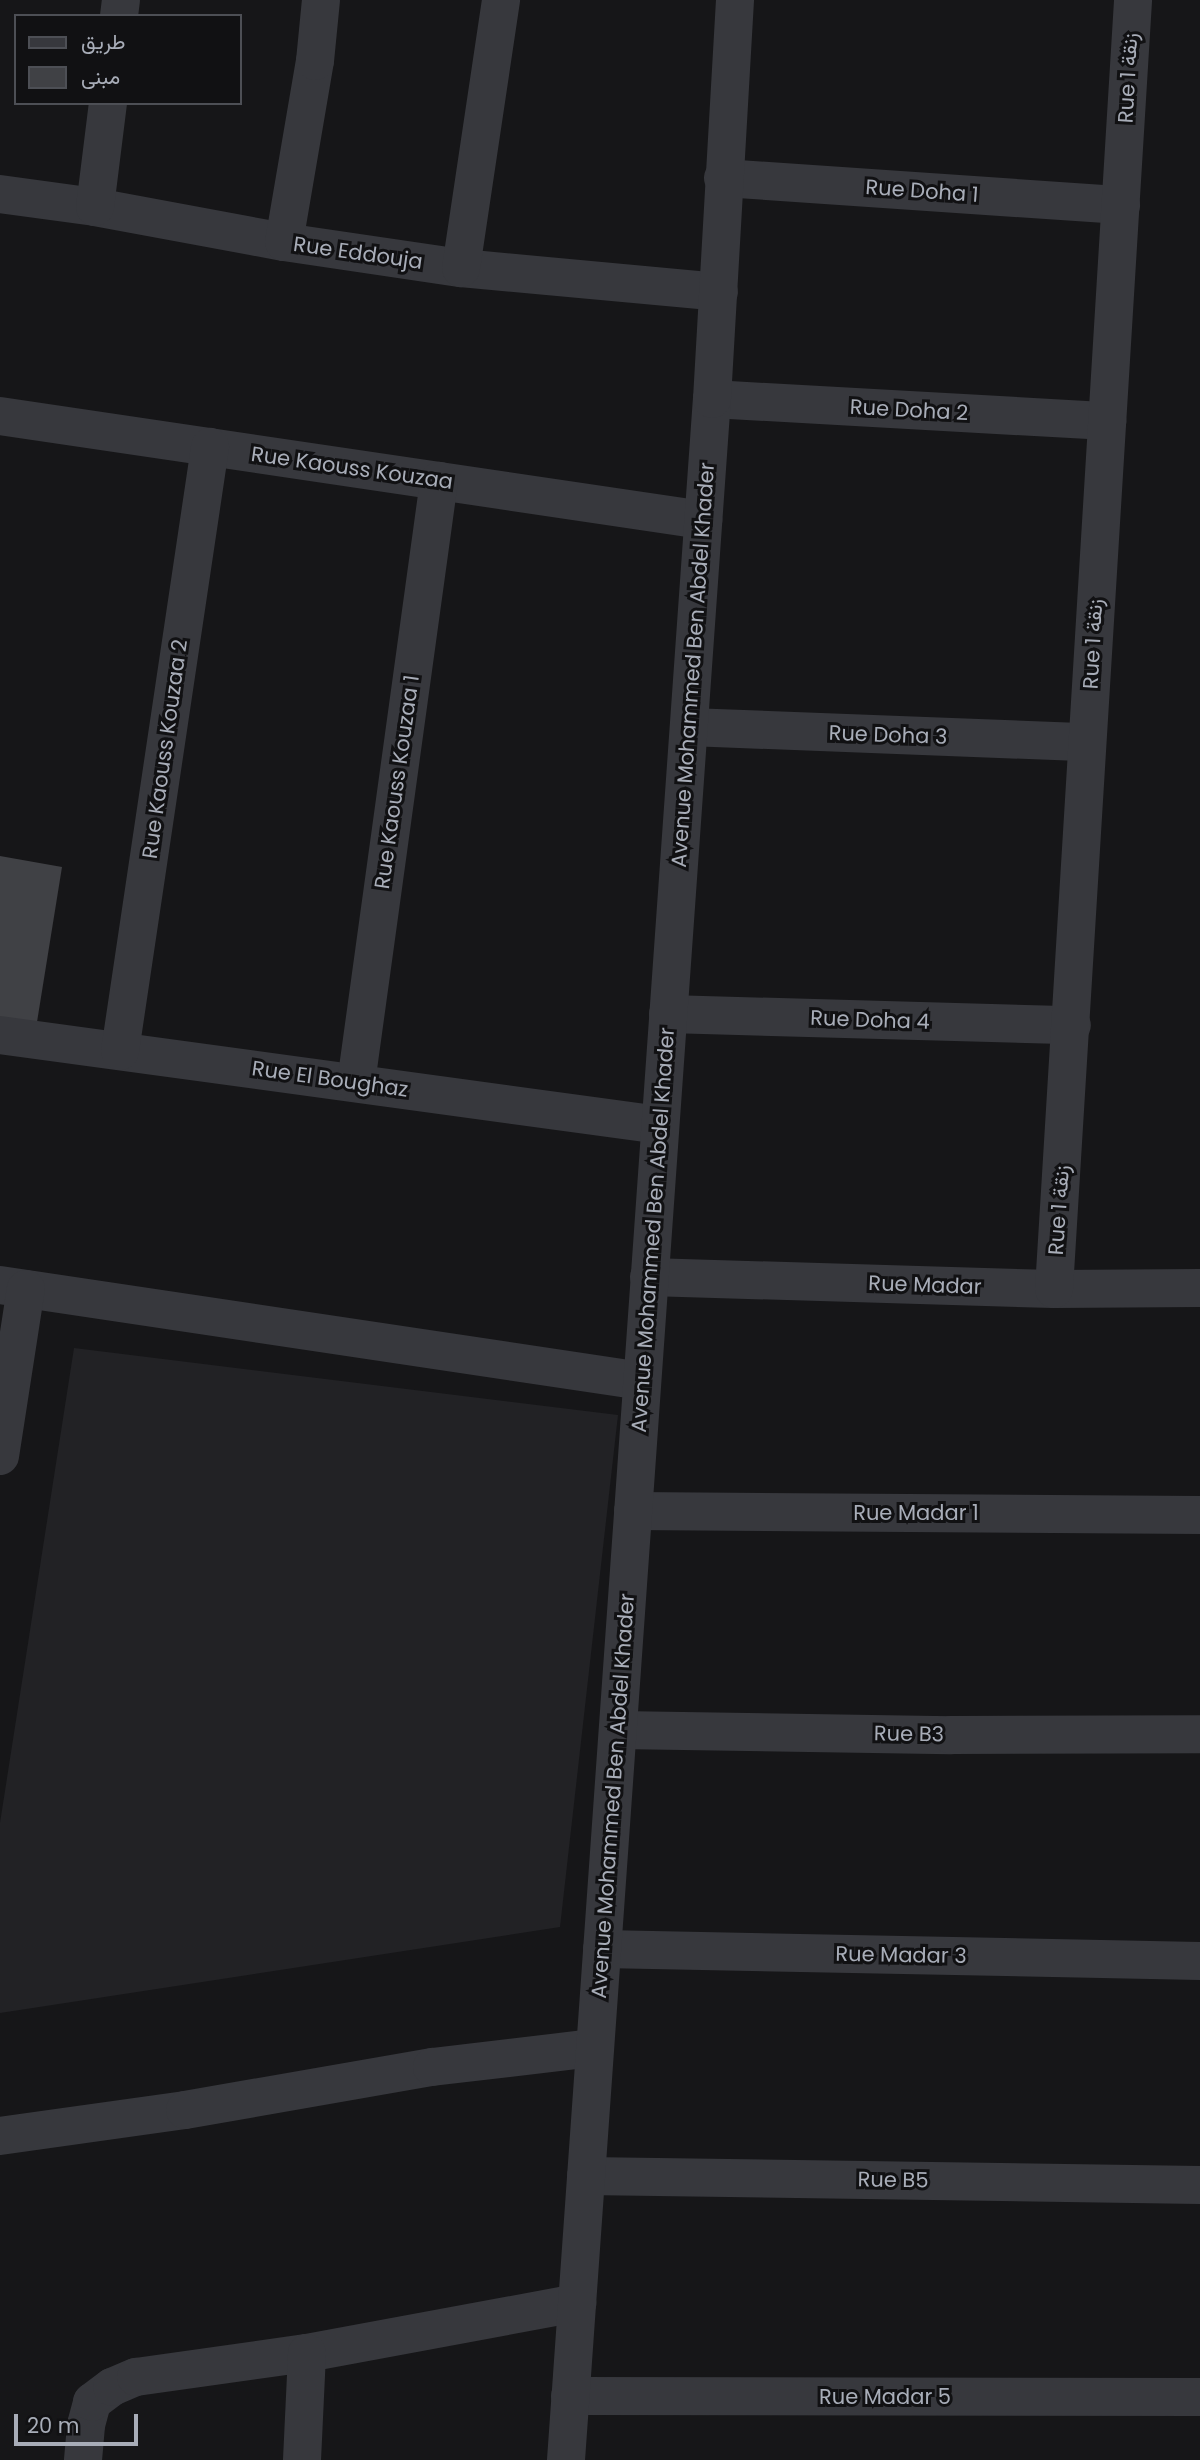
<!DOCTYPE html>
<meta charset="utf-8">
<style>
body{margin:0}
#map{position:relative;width:1200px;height:2460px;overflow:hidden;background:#161618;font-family:Poppins,Vazirmatn,sans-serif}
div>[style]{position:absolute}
.built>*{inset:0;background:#222225}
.building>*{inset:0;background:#404145}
.minor>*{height:38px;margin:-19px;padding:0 19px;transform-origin:19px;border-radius:19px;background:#37383d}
span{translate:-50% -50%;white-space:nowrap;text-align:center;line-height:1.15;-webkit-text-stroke:6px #111113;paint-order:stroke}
.street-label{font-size:21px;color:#a8adb8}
.legend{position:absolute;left:14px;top:14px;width:228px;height:91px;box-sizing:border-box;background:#111113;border:2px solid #4d4f55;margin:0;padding:9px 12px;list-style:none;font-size:21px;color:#a8adb8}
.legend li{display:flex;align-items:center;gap:14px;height:35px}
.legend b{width:35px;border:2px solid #4d4f55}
.scale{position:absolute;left:14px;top:2414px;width:124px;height:32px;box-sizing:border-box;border:4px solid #a8adb8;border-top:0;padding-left:9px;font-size:21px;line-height:24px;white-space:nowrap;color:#a8adb8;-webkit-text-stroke:5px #111113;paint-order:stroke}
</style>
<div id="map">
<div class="built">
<i style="clip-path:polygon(74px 1348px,618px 1415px,560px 1927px,0 2013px,0 1823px)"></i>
</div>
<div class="building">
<i style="clip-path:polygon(0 856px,62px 867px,37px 1022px,0 1017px)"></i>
</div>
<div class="minor">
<i style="left:119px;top:16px;width:16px;rotate:-83deg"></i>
<i style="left:723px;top:178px;width:399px;rotate:3.9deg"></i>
<i style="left:0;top:194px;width:96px;rotate:7.8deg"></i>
<i style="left:95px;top:207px;width:192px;rotate:10.5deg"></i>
<i style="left:284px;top:242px;width:179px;rotate:8.4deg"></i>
<i style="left:461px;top:268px;width:259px;rotate:5.3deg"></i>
<i style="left:95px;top:207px;width:105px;rotate:-82.9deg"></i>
<i style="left:284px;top:242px;width:184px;rotate:-80.3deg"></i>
<i style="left:315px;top:61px;width:61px;rotate:-84.4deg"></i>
<i style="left:461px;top:268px;width:271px;rotate:-81.5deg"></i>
<i style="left:712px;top:399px;width:396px;rotate:3.2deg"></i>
<i style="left:0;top:416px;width:711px;rotate:8.42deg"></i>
<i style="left:689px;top:727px;width:398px;rotate:2.2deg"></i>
<i style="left:668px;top:1014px;width:404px;rotate:1.6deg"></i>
<i style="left:0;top:1035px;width:666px;rotate:7.77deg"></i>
<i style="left:120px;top:1051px;width:611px;rotate:-81.52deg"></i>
<i style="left:356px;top:1083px;width:608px;rotate:-82.15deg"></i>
<i style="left:649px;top:1277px;width:405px;rotate:1.7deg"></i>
<i style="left:1054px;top:1289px;width:146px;rotate:-0.4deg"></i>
<i style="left:0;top:1285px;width:649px;rotate:8.5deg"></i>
<i style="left:1054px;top:1289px;width:1291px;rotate:-86.49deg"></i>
<i style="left:0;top:1456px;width:169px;rotate:-81.2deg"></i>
<i style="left:633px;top:1511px;width:567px;rotate:0.4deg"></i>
<i style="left:618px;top:1730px;width:333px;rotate:0.9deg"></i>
<i style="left:951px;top:1735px;width:249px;rotate:-0.2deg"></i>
<i style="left:602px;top:1949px;width:598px;rotate:1.15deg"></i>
<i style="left:0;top:2136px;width:187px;rotate:-8deg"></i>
<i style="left:185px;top:2110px;width:251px;rotate:-9.9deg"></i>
<i style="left:432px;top:2067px;width:163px;rotate:-6.7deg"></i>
<i style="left:586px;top:2176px;width:614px;rotate:0.84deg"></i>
<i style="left:570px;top:2396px;width:630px;rotate:0.09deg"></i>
<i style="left:83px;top:2460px;width:35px;rotate:-85deg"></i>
<i style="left:86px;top:2425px;width:24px;rotate:-75deg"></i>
<i style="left:92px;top:2402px;width:25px;rotate:-37deg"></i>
<i style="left:112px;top:2387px;width:26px;rotate:-23deg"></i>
<i style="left:136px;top:2377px;width:173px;rotate:-8deg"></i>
<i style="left:307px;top:2353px;width:275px;rotate:-10.5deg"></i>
<i style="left:302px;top:2460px;width:107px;rotate:-87.3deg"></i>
<i style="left:566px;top:2460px;width:2066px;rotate:-85.95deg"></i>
<i style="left:712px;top:399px;width:400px;rotate:-86.7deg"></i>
</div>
<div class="street-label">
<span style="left:1128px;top:78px;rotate:-87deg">Rue 1 زنقة</span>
<span style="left:922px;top:191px;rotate:4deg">Rue Doha 1</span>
<span style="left:358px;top:253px;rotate:8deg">Rue Eddouja</span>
<span style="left:909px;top:410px;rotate:3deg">Rue Doha 2</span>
<span style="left:352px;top:468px;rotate:8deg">Rue Kaouss Kouzaa</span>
<span style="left:1093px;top:644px;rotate:-87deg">Rue 1 زنقة</span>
<span style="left:693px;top:665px;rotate:-86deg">Avenue Mohammed Ben Abdel Khader</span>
<span style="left:888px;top:735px;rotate:2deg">Rue Doha 3</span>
<span style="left:165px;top:749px;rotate:-82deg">Rue Kaouss Kouzaa 2</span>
<span style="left:397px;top:782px;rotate:-82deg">Rue Kaouss Kouzaa 1</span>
<span style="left:870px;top:1020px;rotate:2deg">Rue Doha 4</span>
<span style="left:330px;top:1079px;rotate:8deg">Rue El Boughaz</span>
<span style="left:1059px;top:1210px;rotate:-86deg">Rue 1 زنقة</span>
<span style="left:653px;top:1230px;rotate:-86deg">Avenue Mohammed Ben Abdel Khader</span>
<span style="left:925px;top:1285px;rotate:2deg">Rue Madar</span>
<span style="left:916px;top:1513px">Rue Madar 1</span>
<span style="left:909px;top:1734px;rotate:1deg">Rue B3</span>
<span style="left:613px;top:1796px;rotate:-86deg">Avenue Mohammed Ben Abdel Khader</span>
<span style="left:901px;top:1955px;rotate:1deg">Rue Madar 3</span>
<span style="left:893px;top:2180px;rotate:1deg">Rue B5</span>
<span style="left:885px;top:2397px">Rue Madar 5</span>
</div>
<ul class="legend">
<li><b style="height:9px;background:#37383d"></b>طريق</li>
<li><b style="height:19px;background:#404145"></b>مبنى</li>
</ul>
<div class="scale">20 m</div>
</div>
